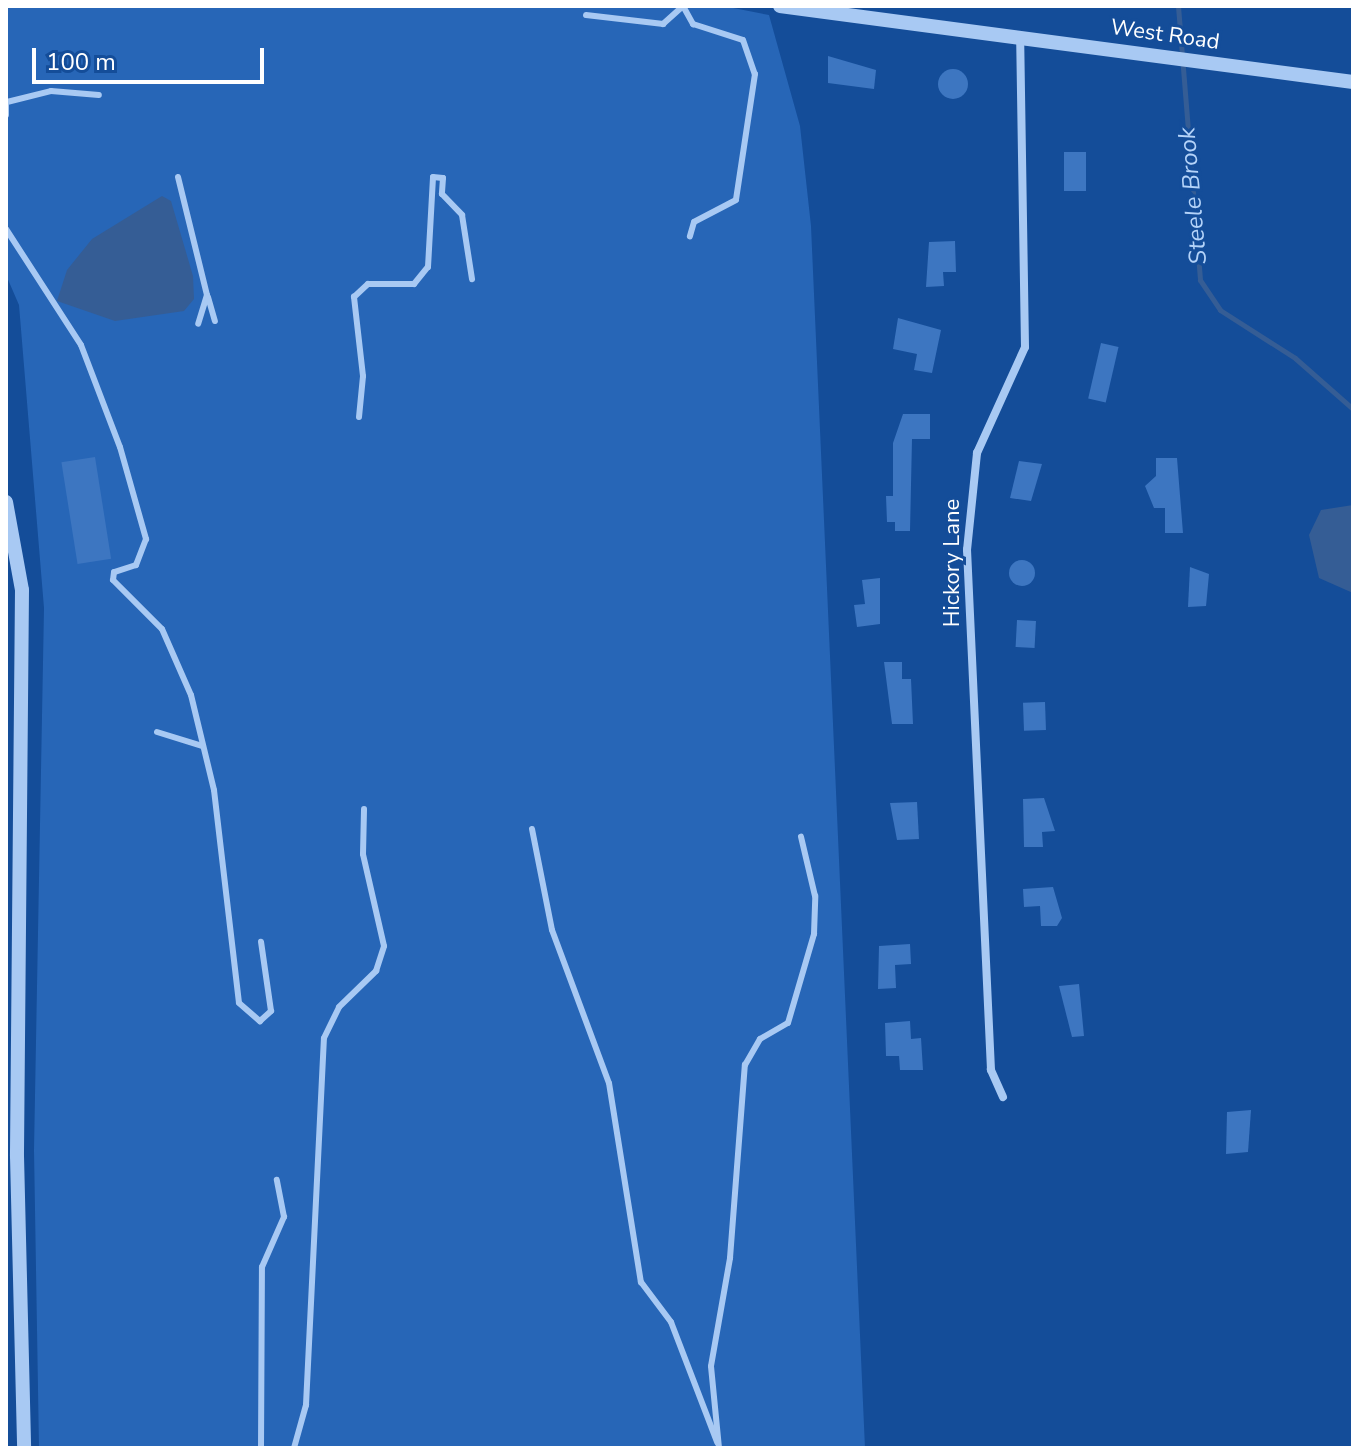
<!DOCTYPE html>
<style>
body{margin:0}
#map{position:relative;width:1359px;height:1454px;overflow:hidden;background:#144d99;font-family:"Nunito Sans",sans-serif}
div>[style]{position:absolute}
.green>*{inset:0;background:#2766b7}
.water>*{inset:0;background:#355d95}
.stream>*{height:5px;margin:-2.5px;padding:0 2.5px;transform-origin:2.5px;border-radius:2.5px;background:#355d95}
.building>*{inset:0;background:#3d76c1;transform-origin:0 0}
.round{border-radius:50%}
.service>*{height:6px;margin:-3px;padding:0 3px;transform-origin:3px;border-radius:3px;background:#a8c9f3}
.minor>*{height:8px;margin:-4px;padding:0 4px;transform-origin:4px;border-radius:4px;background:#a8c9f3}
.tertiary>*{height:14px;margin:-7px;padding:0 7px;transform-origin:7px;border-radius:7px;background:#a8c9f3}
span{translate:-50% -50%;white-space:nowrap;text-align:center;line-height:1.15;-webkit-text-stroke:6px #144d99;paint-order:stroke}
.street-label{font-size:22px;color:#fff}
.water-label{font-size:24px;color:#b4d3f9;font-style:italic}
.frame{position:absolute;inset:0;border:8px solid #fff;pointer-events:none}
.scale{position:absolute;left:32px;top:48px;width:232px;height:36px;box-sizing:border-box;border:4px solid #fff;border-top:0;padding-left:10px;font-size:24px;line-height:28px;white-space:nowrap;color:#fff;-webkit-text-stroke:6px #144d99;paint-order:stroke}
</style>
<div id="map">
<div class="green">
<i style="clip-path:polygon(6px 6px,723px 6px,769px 15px,800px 126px,811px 226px,865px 1448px,39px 1448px,34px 1150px,44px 608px,19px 305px,6px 275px)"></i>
</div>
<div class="water">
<i style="clip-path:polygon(162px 196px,171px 201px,193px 276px,194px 299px,184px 311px,115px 321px,57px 301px,67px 270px,92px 239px)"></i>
<i style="clip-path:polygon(1353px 505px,1353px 593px,1319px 578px,1309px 535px,1321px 510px)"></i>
</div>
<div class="stream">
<i style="left:1178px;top:6px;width:275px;rotate:85.4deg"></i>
<i style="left:1200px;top:280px;width:36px;rotate:56deg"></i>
<i style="left:1220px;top:310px;width:89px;rotate:32.6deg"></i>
<i style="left:1295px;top:358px;width:77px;rotate:41.3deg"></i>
</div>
<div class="building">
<i style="clip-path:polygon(828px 56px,876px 70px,874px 89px,828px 83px)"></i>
<i class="round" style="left:938px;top:69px;width:30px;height:30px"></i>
<i style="left:1064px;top:152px;width:22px;height:39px"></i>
<i style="clip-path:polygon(955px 241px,956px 272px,943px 272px,944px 286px,926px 287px,929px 242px)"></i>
<i style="clip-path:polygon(898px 318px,941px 330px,932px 373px,914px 370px,917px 354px,893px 349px)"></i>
<i style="left:1101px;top:343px;width:18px;height:57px;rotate:13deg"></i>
<i style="clip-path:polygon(903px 414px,930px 414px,930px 439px,912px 439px,910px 531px,895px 531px,895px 522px,887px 522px,886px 496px,893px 496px,893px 443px)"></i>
<i style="left:95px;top:457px;width:103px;height:34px;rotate:81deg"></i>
<i style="clip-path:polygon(1156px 458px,1177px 458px,1183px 533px,1165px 533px,1165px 508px,1154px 508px,1145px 486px,1156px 476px)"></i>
<i style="clip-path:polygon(1019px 461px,1042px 464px,1031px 501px,1010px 498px)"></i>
<i class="round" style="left:1009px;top:560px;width:26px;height:26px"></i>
<i style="clip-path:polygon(1190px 567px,1209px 574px,1206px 606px,1188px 607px)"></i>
<i style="clip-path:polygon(880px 578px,880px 624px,857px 627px,854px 605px,865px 604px,862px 580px)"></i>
<i style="left:1017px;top:620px;width:19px;height:27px;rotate:3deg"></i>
<i style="clip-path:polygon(884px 662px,902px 662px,902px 679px,911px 679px,913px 724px,892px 724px)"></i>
<i style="left:1045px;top:702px;width:28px;height:22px;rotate:88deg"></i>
<i style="clip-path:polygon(1044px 798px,1055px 831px,1042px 832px,1043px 847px,1024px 847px,1023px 799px)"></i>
<i style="clip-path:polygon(917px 802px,919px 839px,897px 840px,890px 803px)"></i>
<i style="clip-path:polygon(1053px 887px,1062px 918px,1057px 926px,1041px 926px,1040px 906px,1024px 907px,1023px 889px)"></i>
<i style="clip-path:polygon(910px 944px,911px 964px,895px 965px,896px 988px,878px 989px,879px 946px)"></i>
<i style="clip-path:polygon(1079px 984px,1084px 1036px,1072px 1037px,1059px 986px)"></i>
<i style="clip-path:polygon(910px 1021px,911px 1039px,921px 1038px,923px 1070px,900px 1070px,899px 1056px,886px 1056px,885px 1023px)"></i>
<i style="clip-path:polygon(1251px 1110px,1248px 1152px,1226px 1154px,1227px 1112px)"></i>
</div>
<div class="service">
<i style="left:683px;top:6px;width:21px;rotate:61deg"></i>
<i style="left:693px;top:24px;width:52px;rotate:17.7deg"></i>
<i style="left:743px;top:40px;width:36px;rotate:71deg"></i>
<i style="left:755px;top:74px;width:127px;rotate:98.6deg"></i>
<i style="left:736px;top:200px;width:47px;rotate:152.4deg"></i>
<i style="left:694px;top:222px;width:15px;rotate:106deg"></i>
<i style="left:586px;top:15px;width:78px;rotate:6.7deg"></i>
<i style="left:663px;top:24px;width:27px;rotate:-42deg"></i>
<i style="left:6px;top:101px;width:14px;rotate:90deg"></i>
<i style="left:7px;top:102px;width:45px;rotate:-14deg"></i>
<i style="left:51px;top:91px;width:48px;rotate:4.8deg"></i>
<i style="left:178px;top:177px;width:122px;rotate:76.2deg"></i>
<i style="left:207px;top:295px;width:30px;rotate:107deg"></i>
<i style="left:6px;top:229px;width:138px;rotate:57.1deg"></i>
<i style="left:81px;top:345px;width:109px;rotate:69.1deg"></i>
<i style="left:120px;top:447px;width:96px;rotate:74.2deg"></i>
<i style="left:146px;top:539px;width:28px;rotate:111deg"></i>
<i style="left:136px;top:565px;width:23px;rotate:162deg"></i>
<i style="left:114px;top:572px;width:8px;rotate:97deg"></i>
<i style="left:113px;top:580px;width:69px;rotate:45deg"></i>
<i style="left:162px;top:629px;width:72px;rotate:66.3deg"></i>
<i style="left:191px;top:695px;width:98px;rotate:76.4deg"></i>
<i style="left:214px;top:790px;width:214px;rotate:83.3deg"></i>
<i style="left:239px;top:1003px;width:28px;rotate:41deg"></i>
<i style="left:260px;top:1021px;width:15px;rotate:-42deg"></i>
<i style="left:271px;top:1011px;width:70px;rotate:-98.2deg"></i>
<i style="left:208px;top:297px;width:25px;rotate:74deg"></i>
<i style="left:359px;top:417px;width:41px;rotate:-84.4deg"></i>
<i style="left:363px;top:376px;width:80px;rotate:-96.5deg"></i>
<i style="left:354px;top:297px;width:19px;rotate:-43deg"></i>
<i style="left:368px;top:284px;width:46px"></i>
<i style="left:414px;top:284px;width:22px;rotate:-51deg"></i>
<i style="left:428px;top:267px;width:90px;rotate:-86.8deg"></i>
<i style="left:433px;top:177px;width:10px;rotate:6deg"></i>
<i style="left:443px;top:178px;width:16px;rotate:94deg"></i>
<i style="left:442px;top:194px;width:29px;rotate:46deg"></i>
<i style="left:462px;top:215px;width:65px;rotate:81.1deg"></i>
<i style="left:157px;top:732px;width:47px;rotate:17.3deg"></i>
<i style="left:532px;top:829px;width:103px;rotate:78.8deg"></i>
<i style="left:552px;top:930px;width:163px;rotate:69.6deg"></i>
<i style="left:609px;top:1083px;width:202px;rotate:80.9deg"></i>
<i style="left:641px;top:1282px;width:50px;rotate:53.1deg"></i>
<i style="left:671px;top:1322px;width:129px;rotate:69deg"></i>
<i style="left:261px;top:1448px;width:181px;rotate:-89.7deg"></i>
<i style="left:262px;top:1267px;width:55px;rotate:-66.3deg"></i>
<i style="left:284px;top:1217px;width:38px;rotate:-101deg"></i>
<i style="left:294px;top:1448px;width:45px;rotate:-74.4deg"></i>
<i style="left:306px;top:1405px;width:367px;rotate:-87.2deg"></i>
<i style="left:324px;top:1038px;width:34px;rotate:-64deg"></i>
<i style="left:339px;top:1007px;width:52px;rotate:-44.2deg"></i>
<i style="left:376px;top:971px;width:26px;rotate:-72deg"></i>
<i style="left:384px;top:946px;width:94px;rotate:-102.9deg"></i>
<i style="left:363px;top:854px;width:45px;rotate:-88.7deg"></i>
<i style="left:719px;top:1448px;width:82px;rotate:-95.6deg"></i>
<i style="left:711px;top:1366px;width:110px;rotate:-80deg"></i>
<i style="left:730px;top:1258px;width:194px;rotate:-85.6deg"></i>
<i style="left:745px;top:1065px;width:30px;rotate:-60deg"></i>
<i style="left:760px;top:1039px;width:32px;rotate:-30deg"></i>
<i style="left:788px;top:1023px;width:93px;rotate:-73.7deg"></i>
<i style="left:814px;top:934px;width:38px;rotate:-88deg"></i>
<i style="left:815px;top:896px;width:61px;rotate:-103.3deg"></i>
</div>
<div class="minor">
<i style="left:1003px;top:1097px;width:30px;rotate:-114deg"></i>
<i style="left:991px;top:1070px;width:521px;rotate:-92.64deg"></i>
<i style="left:967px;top:550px;width:98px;rotate:-84.1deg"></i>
<i style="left:977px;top:453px;width:116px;rotate:-65.6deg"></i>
<i style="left:1025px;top:347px;width:310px;rotate:-90.9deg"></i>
</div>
<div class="tertiary">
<i style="left:780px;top:6px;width:578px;rotate:7.56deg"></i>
<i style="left:6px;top:502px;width:89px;rotate:79.7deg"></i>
<i style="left:22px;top:590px;width:566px;rotate:90.51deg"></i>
<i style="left:17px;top:1156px;width:292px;rotate:88.6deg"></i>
</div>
<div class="street-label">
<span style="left:1165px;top:35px;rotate:8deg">West Road</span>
<span style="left:953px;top:563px;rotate:-90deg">Hickory Lane</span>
</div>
<div class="water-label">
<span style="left:1193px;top:196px;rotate:-95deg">Steele Brook</span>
</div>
<div class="frame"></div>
<div class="scale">100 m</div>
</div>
